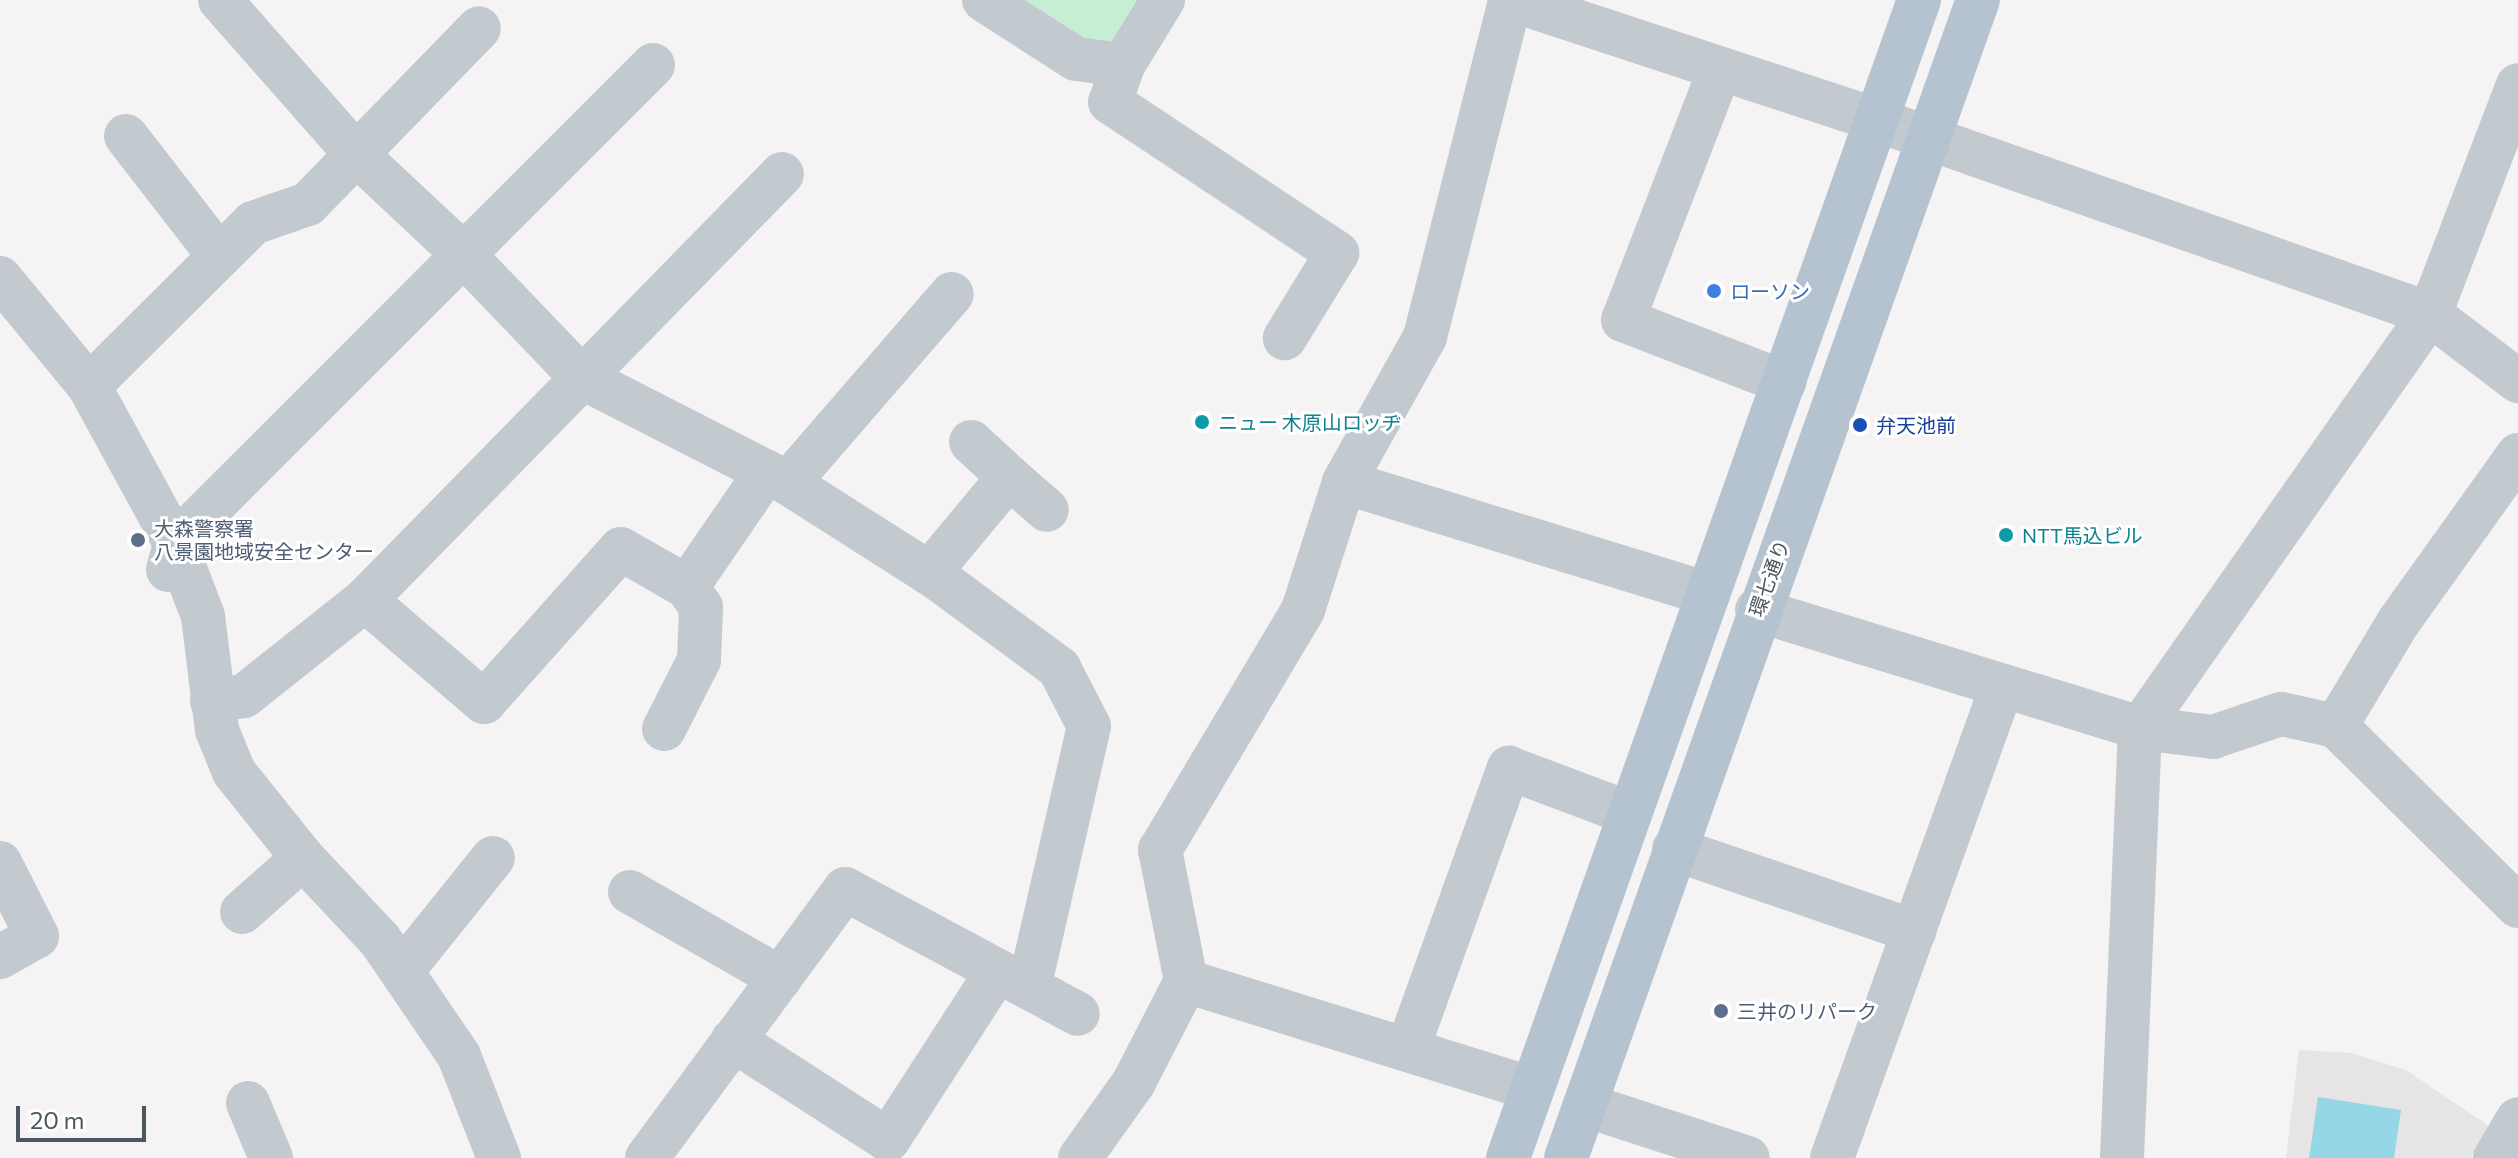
<!DOCTYPE html>
<meta charset="utf-8">
<style>
body{margin:0}
#map{position:relative;width:2518px;height:1158px;overflow:hidden;background:#f5f3f3;font-family:Commissioner,"Noto Sans JP",sans-serif}
div>[style]{position:absolute}
.education>*{inset:0;background:#e6e4e4}
.green>*{inset:0;background:#c6eed5}
.water>*{inset:0;background:#96d7e7}
.minor>*{height:44px;margin:-22px;padding:0 22px;transform-origin:22px;border-radius:22px;background:#c2cad0}
.major>*{height:44px;margin:-22px;padding:0 22px;transform-origin:22px;border-radius:22px;background:#b5c2cf}
.dots>*{width:22px;height:22px;translate:-50% -50%;box-sizing:border-box;border:4px solid #fff;border-radius:50%}
span{translate:-50% -50%;white-space:nowrap;text-align:center;line-height:1.15;-webkit-text-stroke:6px #fff;paint-order:stroke}
.shop-label{font-size:20px;color:#366cbe}
.left{translate:0 -50%;text-align:left}
.culture-label{font-size:20px;color:#0d838f}
.transit-label{font-size:20px;color:#164399}
.service-label{font-size:20px;color:#4e5e75}
.street-label{font-size:20px;color:#4b565f}
.scale{position:absolute;left:16px;top:1106px;width:130px;height:36px;box-sizing:border-box;border:4px solid #4b565f;border-top:0;padding-left:10px;font-size:24px;line-height:28px;white-space:nowrap;color:#4b565f;-webkit-text-stroke:6px #fff;paint-order:stroke}
</style>
<div id="map">
<div class="education">
<i style="clip-path:polygon(2299px 1050px,2351px 1053px,2406px 1070px,2489px 1126px,2471px 1158px,2286px 1158px)"></i>
</div>
<div class="green">
<i style="clip-path:polygon(1015px 0,1153px 0,1123px 65px)"></i>
</div>
<div class="water">
<i style="clip-path:polygon(2318px 1097px,2401px 1110px,2394px 1158px,2309px 1158px)"></i>
</div>
<div class="minor">
<i style="left:220px;top:0;width:203px;rotate:48.6deg"></i>
<i style="left:354px;top:152px;width:151px;rotate:43.1deg"></i>
<i style="left:464px;top:255px;width:169px;rotate:46.2deg"></i>
<i style="left:581px;top:377px;width:233px;rotate:27.1deg"></i>
<i style="left:788px;top:483px;width:177px;rotate:32.5deg"></i>
<i style="left:937px;top:578px;width:152px;rotate:36.4deg"></i>
<i style="left:1059px;top:668px;width:65px;rotate:62.7deg"></i>
<i style="left:1089px;top:726px;width:268px;rotate:102.9deg"></i>
<i style="left:984px;top:0;width:109px;rotate:32.7deg"></i>
<i style="left:1076px;top:59px;width:47px;rotate:7.3deg"></i>
<i style="left:1163px;top:0;width:76px;rotate:121.6deg"></i>
<i style="left:1123px;top:65px;width:39px;rotate:109deg"></i>
<i style="left:1110px;top:102px;width:273px;rotate:33.6deg"></i>
<i style="left:1337px;top:253px;width:100px;rotate:121.5deg"></i>
<i style="left:1512px;top:0;width:384px;rotate:18.2deg"></i>
<i style="left:1877px;top:120px;width:586px;rotate:19.33deg"></i>
<i style="left:2430px;top:314px;width:111px;rotate:37.3deg"></i>
<i style="left:1720px;top:69px;width:269px;rotate:111.1deg"></i>
<i style="left:1623px;top:320px;width:173px;rotate:21.1deg"></i>
<i style="left:126px;top:136px;width:152px;rotate:52.2deg"></i>
<i style="left:0;top:278px;width:140px;rotate:50.5deg"></i>
<i style="left:89px;top:386px;width:179px;rotate:61.3deg"></i>
<i style="left:175px;top:543px;width:78px;rotate:69deg"></i>
<i style="left:203px;top:616px;width:115px;rotate:83deg"></i>
<i style="left:217px;top:730px;width:45px;rotate:68deg"></i>
<i style="left:234px;top:772px;width:110px;rotate:51.3deg"></i>
<i style="left:303px;top:858px;width:112px;rotate:46.8deg"></i>
<i style="left:380px;top:940px;width:140px;rotate:55.7deg"></i>
<i style="left:459px;top:1056px;width:110px;rotate:68.6deg"></i>
<i style="left:89px;top:386px;width:231px;rotate:-44.8deg"></i>
<i style="left:253px;top:223px;width:58px;rotate:-19.1deg"></i>
<i style="left:308px;top:204px;width:245px;rotate:-45.8deg"></i>
<i style="left:971px;top:442px;width:52px;rotate:42.6deg"></i>
<i style="left:2518px;top:455px;width:204px;rotate:125.6deg"></i>
<i style="left:2399px;top:621px;width:122px;rotate:121deg"></i>
<i style="left:2336px;top:726px;width:256px;rotate:44.7deg"></i>
<i style="left:1344px;top:482px;width:381px;rotate:17.1deg"></i>
<i style="left:788px;top:483px;width:250px;rotate:-49.1deg"></i>
<i style="left:168px;top:570px;width:28px;rotate:-75deg"></i>
<i style="left:175px;top:543px;width:676px;rotate:-45deg"></i>
<i style="left:929px;top:573px;width:125px;rotate:-50.2deg"></i>
<i style="left:1009px;top:477px;width:50px;rotate:41deg"></i>
<i style="left:365px;top:600px;width:157px;rotate:40.6deg"></i>
<i style="left:484px;top:702px;width:205px;rotate:-48.2deg"></i>
<i style="left:621px;top:549px;width:76px;rotate:29.9deg"></i>
<i style="left:687px;top:587px;width:140px;rotate:-55.5deg"></i>
<i style="left:1757px;top:610px;width:401px;rotate:17.1deg"></i>
<i style="left:2140px;top:728px;width:74px;rotate:7deg"></i>
<i style="left:2213px;top:737px;width:72px;rotate:-18.7deg"></i>
<i style="left:2281px;top:714px;width:56px;rotate:12.3deg"></i>
<i style="left:212px;top:701px;width:32px;rotate:-9deg"></i>
<i style="left:244px;top:696px;width:154px;rotate:-38.4deg"></i>
<i style="left:365px;top:600px;width:596px;rotate:-45.61deg"></i>
<i style="left:664px;top:729px;width:77px;rotate:-63.1deg"></i>
<i style="left:699px;top:660px;width:53px;rotate:-87.8deg"></i>
<i style="left:701px;top:607px;width:24px;rotate:-125deg"></i>
<i style="left:1674px;top:849px;width:254px;rotate:18.9deg"></i>
<i style="left:0;top:863px;width:82px;rotate:63.1deg"></i>
<i style="left:37px;top:936px;width:43px;rotate:150.4deg"></i>
<i style="left:630px;top:892px;width:173px;rotate:29.8deg"></i>
<i style="left:242px;top:912px;width:81px;rotate:-41.5deg"></i>
<i style="left:402px;top:971px;width:145px;rotate:-51.2deg"></i>
<i style="left:1186px;top:981px;width:362px;rotate:17.3deg"></i>
<i style="left:733px;top:1040px;width:184px;rotate:32.8deg"></i>
<i style="left:888px;top:1140px;width:199px;rotate:-57.1deg"></i>
<i style="left:1408px;top:1048px;width:298px;rotate:-70.2deg"></i>
<i style="left:1509px;top:768px;width:128px;rotate:20.6deg"></i>
<i style="left:248px;top:1103px;width:60px;rotate:67.3deg"></i>
<i style="left:1585px;top:1105px;width:171px;rotate:18deg"></i>
<i style="left:647px;top:1158px;width:334px;rotate:-53.6deg"></i>
<i style="left:845px;top:889px;width:264px;rotate:28.2deg"></i>
<i style="left:1080px;top:1158px;width:93px;rotate:-54.6deg"></i>
<i style="left:1134px;top:1082px;width:114px;rotate:-62.8deg"></i>
<i style="left:1186px;top:981px;width:134px;rotate:-101.2deg"></i>
<i style="left:1160px;top:850px;width:279px;rotate:-59.2deg"></i>
<i style="left:1303px;top:610px;width:134px;rotate:-72.2deg"></i>
<i style="left:1344px;top:482px;width:166px;rotate:-60.8deg"></i>
<i style="left:1425px;top:337px;width:348px;rotate:-75.8deg"></i>
<i style="left:1832px;top:1158px;width:502px;rotate:-70.19deg"></i>
<i style="left:2122px;top:1158px;width:430px;rotate:-87.6deg"></i>
<i style="left:2140px;top:728px;width:505px;rotate:-54.99deg"></i>
<i style="left:2430px;top:314px;width:245px;rotate:-69deg"></i>
<i style="left:2495px;top:1158px;width:45px;rotate:-59.5deg"></i>
</div>
<div class="major">
<i style="left:1508px;top:1158px;width:1229px;rotate:-70.46deg"></i>
<i style="left:1566px;top:1158px;width:1229px;rotate:-70.42deg"></i>
</div>
<div class="dots">
<i style="left:1714px;top:291px;background:#3f7fe0"></i>
<i style="left:1202px;top:422px;background:#0f9aa8"></i>
<i style="left:1860px;top:425px;background:#1a4fb4"></i>
<i style="left:2006px;top:535px;background:#0f9aa8"></i>
<i style="left:138px;top:540px;background:#5c6f8a"></i>
<i style="left:1721px;top:1011px;background:#5c6f8a"></i>
</div>
<div class="shop-label">
<span class="left" style="left:1730px;top:291px">ローソン</span>
</div>
<div class="culture-label">
<span class="left" style="left:1218px;top:422px">ニュー 木原山ロッヂ</span>
<span class="left" style="left:2022px;top:535px">NTT馬込ビル</span>
</div>
<div class="transit-label">
<span class="left" style="left:1876px;top:425px">弁天池前</span>
</div>
<div class="service-label">
<span class="left" style="left:154px;top:540px">大森警察署<br>八景園地域安全センター</span>
<span class="left" style="left:1737px;top:1011px">三井のリパーク</span>
</div>
<div class="street-label">
<span style="left:1769px;top:578px;rotate:-70deg">環七通り</span>
</div>
<div class="scale">20 m</div>
</div>
